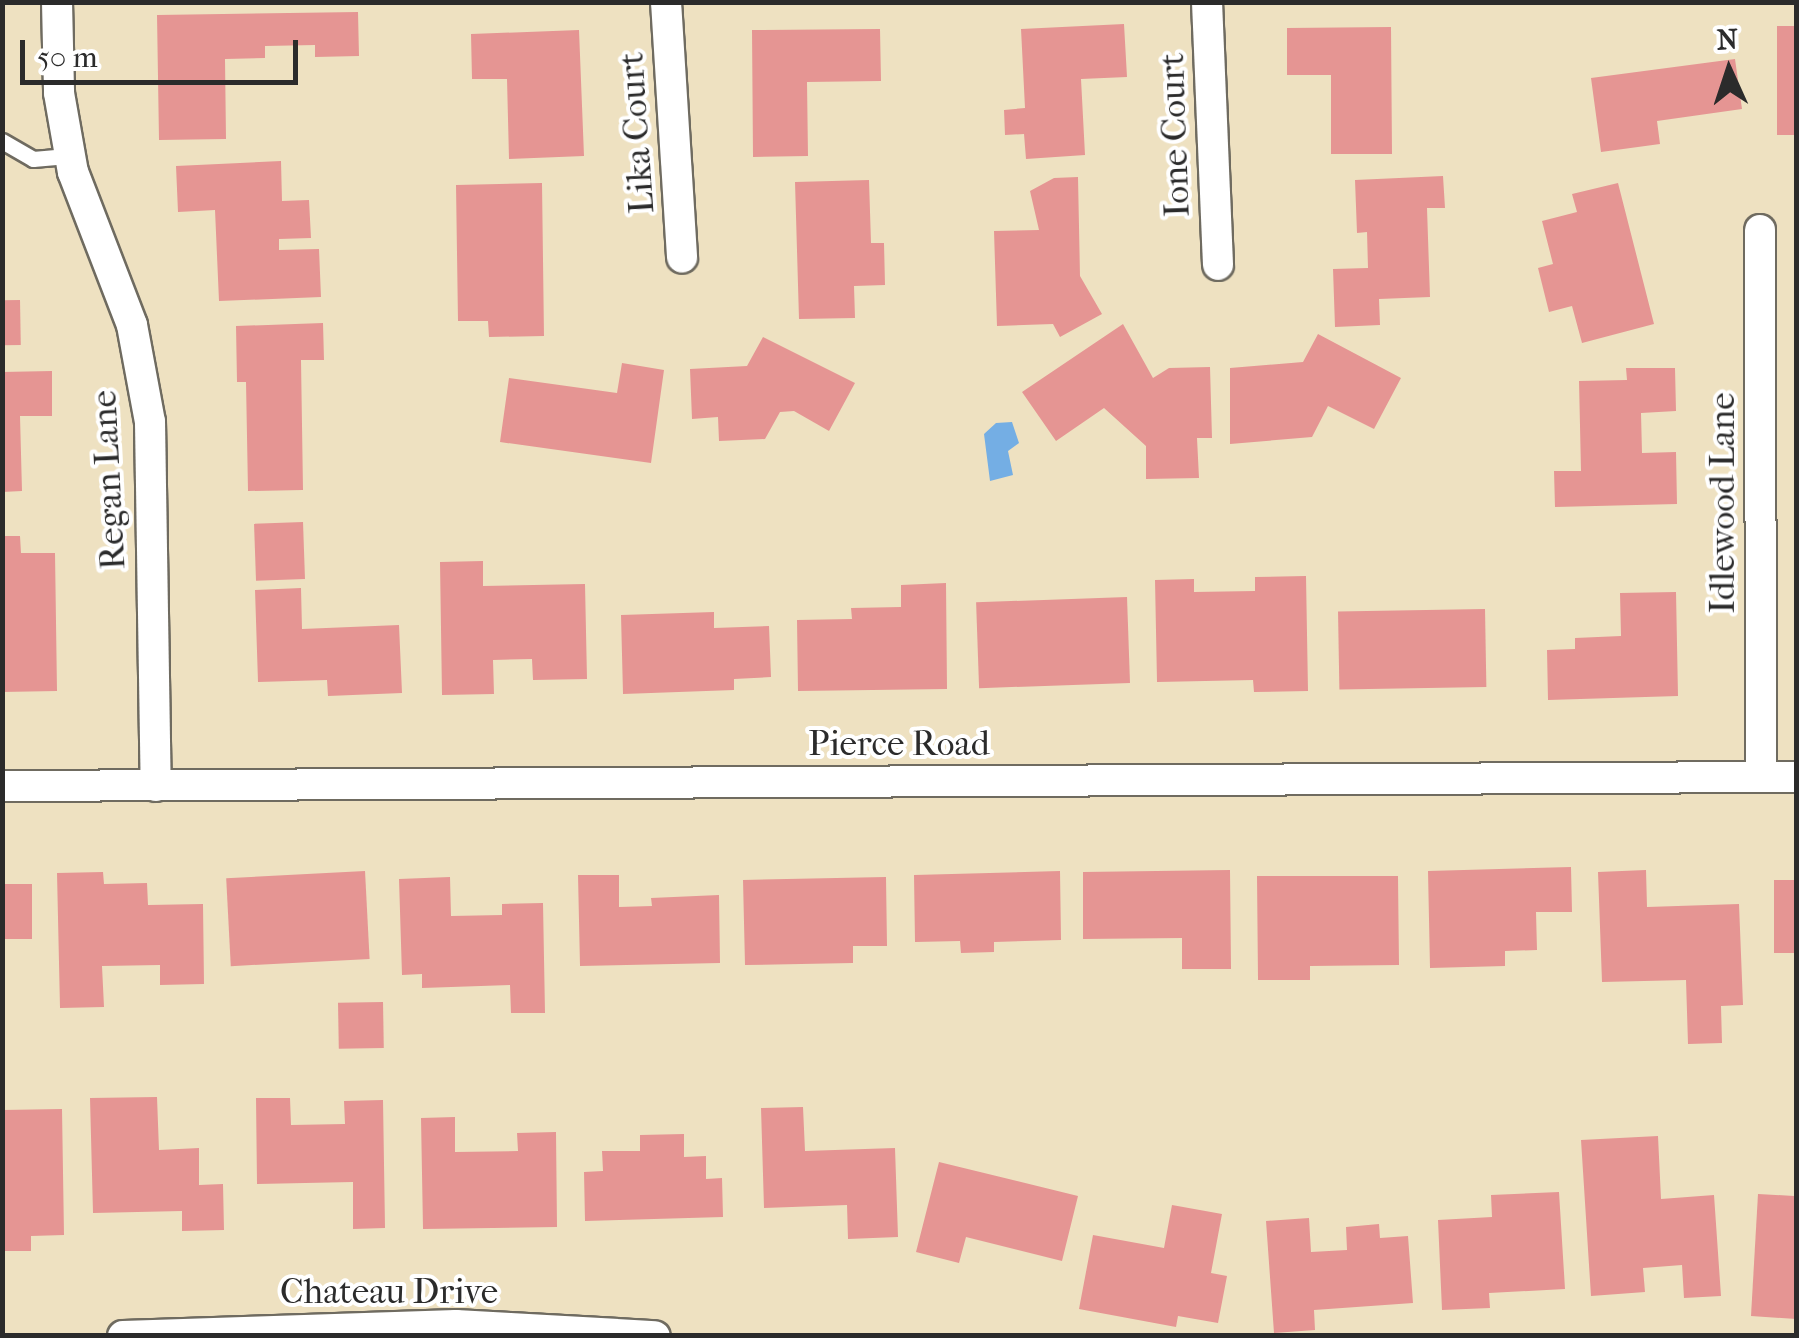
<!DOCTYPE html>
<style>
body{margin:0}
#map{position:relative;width:1799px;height:1338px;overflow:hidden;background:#eee1c1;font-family:"IM FELL French Canon",serif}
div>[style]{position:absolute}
.water>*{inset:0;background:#74aee4}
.building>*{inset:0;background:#e59593;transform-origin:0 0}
.roads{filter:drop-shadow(2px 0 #6f6b60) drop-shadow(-2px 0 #6f6b60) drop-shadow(0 2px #6f6b60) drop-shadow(0 -2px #6f6b60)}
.lane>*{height:15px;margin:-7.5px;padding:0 7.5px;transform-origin:7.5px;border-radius:7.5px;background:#fff}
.street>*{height:30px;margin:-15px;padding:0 15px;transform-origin:15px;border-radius:15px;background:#fff}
span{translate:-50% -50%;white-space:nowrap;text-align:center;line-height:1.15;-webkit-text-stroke:8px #fff;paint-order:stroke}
.street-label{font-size:35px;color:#2b2b2b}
.frame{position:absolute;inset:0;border:5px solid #2b2b2b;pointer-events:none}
.north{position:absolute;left:1679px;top:20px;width:100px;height:100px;-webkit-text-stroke:8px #fff;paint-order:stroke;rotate:357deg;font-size:28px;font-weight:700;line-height:40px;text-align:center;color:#2b2b2b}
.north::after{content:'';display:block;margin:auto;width:35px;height:45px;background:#2b2b2b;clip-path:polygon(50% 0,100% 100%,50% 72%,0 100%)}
.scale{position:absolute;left:20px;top:40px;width:278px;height:45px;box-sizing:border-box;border:5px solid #2b2b2b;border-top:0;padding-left:12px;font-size:30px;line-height:35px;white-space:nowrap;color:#2b2b2b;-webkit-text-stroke:8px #fff;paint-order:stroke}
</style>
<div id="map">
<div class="water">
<i style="clip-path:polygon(1012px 422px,1019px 443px,1008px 451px,1013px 475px,990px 481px,984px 434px,996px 423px)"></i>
</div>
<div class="building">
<i style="clip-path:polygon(358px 12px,359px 56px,315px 57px,315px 45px,265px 46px,265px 58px,225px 59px,226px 139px,159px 140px,157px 15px)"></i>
<i style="clip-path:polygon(1124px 24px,1127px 77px,1081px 79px,1085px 155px,1026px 159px,1024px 134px,1005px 135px,1004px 110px,1025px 108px,1021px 29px)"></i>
<i style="left:1777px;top:26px;width:19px;height:109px"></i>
<i style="clip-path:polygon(1391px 27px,1392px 154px,1331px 154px,1331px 75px,1287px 75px,1287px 28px)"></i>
<i style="clip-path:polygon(880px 29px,881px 81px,807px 82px,808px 156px,753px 157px,752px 30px)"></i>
<i style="clip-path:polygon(579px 30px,584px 156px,509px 159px,507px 79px,472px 79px,471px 34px)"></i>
<i style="clip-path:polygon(1735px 59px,1742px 109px,1657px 121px,1660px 144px,1601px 152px,1591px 78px)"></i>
<i style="clip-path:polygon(281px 161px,282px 201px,309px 200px,311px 238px,279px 239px,279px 250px,319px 249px,321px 297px,219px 301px,215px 210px,178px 212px,176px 166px)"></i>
<i style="clip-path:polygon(1443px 176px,1445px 208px,1427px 208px,1430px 297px,1379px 299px,1380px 325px,1335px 327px,1333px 269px,1368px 268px,1367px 232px,1357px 233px,1355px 180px)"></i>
<i style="clip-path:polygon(1078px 177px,1080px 276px,1102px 314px,1060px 337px,1053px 324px,997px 326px,994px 231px,1039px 230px,1030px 191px,1054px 178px)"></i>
<i style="clip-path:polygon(869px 180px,871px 243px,884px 243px,885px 285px,854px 286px,855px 318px,799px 319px,795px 182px)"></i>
<i style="clip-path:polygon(542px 183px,544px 336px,489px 337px,488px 321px,458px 321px,456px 185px)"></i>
<i style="clip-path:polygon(1618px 183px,1654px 324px,1582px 343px,1572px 306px,1549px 312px,1538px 268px,1553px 264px,1542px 221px,1577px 212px,1572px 194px)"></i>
<i style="left:20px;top:300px;width:45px;height:18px;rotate:89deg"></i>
<i style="clip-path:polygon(323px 323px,324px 360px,301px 360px,303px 490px,248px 491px,246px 382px,237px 382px,236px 326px)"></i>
<i style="clip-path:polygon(1123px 324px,1153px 378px,1169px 368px,1210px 367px,1212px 438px,1197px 438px,1199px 478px,1146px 479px,1146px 446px,1104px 408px,1056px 441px,1022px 392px)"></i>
<i style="clip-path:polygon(1318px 334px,1401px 378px,1374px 429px,1328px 406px,1312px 437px,1230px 444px,1230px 368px,1303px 362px)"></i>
<i style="clip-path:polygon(763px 337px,855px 383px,829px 431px,794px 411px,780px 412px,765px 439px,719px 441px,718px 417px,692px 419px,690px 369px,747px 366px)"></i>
<i style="clip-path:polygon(622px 363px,664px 370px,651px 463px,500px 442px,509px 378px,617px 393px)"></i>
<i style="clip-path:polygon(1626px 368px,1675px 368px,1676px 411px,1641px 413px,1642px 453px,1676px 452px,1677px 504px,1555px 507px,1554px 471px,1581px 471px,1579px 381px,1627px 380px)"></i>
<i style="clip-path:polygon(52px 371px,52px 416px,20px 416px,22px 491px,2px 492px,2px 372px)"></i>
<i style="left:303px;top:522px;width:57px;height:49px;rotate:88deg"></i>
<i style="clip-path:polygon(2px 536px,20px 536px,21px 553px,55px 553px,57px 691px,2px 692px)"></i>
<i style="clip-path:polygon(483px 561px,483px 586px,585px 584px,587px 679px,533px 680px,532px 659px,493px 660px,494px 694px,442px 695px,440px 562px)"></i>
<i style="clip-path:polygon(1306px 576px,1308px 691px,1254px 692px,1253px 680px,1157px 682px,1155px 580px,1194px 579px,1194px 592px,1255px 591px,1255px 577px)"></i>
<i style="clip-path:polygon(946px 583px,947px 689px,798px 691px,797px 620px,852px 619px,851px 608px,901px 607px,901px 585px)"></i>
<i style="clip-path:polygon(301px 588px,302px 629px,399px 625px,402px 693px,328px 696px,327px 680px,258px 682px,255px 590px)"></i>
<i style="clip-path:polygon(1676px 592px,1678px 696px,1548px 700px,1547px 650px,1575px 649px,1575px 638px,1621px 636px,1620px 593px)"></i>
<i style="left:1127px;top:597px;width:86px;height:151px;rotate:88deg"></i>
<i style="left:1485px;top:609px;width:78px;height:147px;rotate:89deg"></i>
<i style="clip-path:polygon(714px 612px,714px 628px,769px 626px,771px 677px,734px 679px,734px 690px,623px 694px,621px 615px)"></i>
<i style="clip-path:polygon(1571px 867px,1572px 912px,1536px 912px,1537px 950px,1505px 951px,1505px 966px,1430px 968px,1428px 871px)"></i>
<i style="clip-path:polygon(1230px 870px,1231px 969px,1182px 969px,1182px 938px,1083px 939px,1083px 872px)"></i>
<i style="clip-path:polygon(1646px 870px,1647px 907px,1739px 904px,1743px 1005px,1721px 1006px,1722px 1043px,1688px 1044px,1686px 980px,1602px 982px,1598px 872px)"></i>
<i style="left:365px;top:871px;width:88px;height:139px;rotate:87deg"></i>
<i style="clip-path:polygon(1060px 871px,1061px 940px,994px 942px,994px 952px,961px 953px,960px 941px,915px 942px,914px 875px)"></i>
<i style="clip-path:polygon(103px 872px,104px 884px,147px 883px,148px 905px,203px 904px,204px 984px,160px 985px,160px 965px,102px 966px,104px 1007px,60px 1008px,57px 873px)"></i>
<i style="clip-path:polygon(578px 875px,619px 875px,619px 907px,652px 906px,651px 898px,719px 895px,720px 963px,580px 966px)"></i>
<i style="clip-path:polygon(1257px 876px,1398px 876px,1399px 965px,1310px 966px,1310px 980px,1258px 980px)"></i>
<i style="clip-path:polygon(450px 877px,451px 916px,502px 915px,502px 904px,543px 903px,545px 1013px,511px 1013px,510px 985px,422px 988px,422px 974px,402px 975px,399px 879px)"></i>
<i style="clip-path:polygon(886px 877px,887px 946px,853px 946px,853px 963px,745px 965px,743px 880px)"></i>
<i style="left:1796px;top:880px;width:73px;height:22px;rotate:90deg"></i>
<i style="left:2px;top:884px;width:30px;height:55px"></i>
<i style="left:383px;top:1002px;width:46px;height:45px;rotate:89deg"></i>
<i style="clip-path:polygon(157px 1097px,159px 1150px,199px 1148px,199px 1185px,223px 1184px,224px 1230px,182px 1231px,182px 1211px,93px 1213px,90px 1098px)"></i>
<i style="clip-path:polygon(256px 1098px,290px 1098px,291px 1125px,345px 1124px,344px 1101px,383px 1100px,385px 1228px,353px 1229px,353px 1182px,257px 1184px)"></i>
<i style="clip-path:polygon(803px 1107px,805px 1151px,895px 1148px,898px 1237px,848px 1239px,847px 1205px,764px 1208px,761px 1108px)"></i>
<i style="clip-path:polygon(62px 1109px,64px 1235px,31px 1236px,31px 1251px,2px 1251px,3px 1110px)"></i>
<i style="clip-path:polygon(455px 1117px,455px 1152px,518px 1151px,517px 1133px,556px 1132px,557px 1227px,423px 1229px,421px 1118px)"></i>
<i style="clip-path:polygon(684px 1134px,684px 1157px,706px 1156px,706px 1179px,722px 1178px,723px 1217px,585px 1221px,584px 1172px,603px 1171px,602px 1151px,640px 1151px,640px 1135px)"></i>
<i style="clip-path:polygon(1658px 1136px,1661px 1199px,1714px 1195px,1721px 1296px,1684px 1298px,1682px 1265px,1643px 1268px,1645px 1292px,1591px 1296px,1581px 1140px)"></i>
<i style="clip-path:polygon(939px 1162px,1078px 1196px,1062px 1261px,966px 1237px,959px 1263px,916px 1252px)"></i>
<i style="clip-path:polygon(1559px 1192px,1565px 1289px,1489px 1293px,1490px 1308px,1442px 1310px,1438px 1220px,1492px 1217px,1491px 1195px)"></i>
<i style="clip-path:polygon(1758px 1194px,1794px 1196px,1796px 1319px,1751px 1316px)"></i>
<i style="clip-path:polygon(1172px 1205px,1222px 1214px,1211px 1273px,1227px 1276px,1218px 1323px,1178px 1316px,1176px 1327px,1079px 1309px,1093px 1235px,1164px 1248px)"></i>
<i style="clip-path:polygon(1309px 1218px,1311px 1252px,1347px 1250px,1346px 1227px,1379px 1224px,1380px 1238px,1408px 1236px,1413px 1303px,1314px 1310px,1315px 1330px,1274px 1333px,1266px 1221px)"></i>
</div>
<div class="roads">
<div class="lane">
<i style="left:2px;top:141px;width:36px;rotate:30deg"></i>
<i style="left:33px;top:159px;width:37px;rotate:-5deg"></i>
</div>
<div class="street">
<i style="left:57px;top:2px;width:91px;rotate:88.7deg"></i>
<i style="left:59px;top:93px;width:80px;rotate:80deg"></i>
<i style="left:73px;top:172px;width:164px;rotate:68.9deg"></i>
<i style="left:132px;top:325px;width:99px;rotate:79.5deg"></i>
<i style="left:150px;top:422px;width:364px;rotate:89.1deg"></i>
<i style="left:666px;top:2px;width:256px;rotate:86.4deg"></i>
<i style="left:1207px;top:2px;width:263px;rotate:87.6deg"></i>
<i style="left:1760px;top:230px;width:547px;rotate:89.9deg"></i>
<i style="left:2px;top:786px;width:1794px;rotate:-0.29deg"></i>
<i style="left:123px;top:1336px;width:333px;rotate:-1.9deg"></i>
<i style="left:456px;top:1325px;width:199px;rotate:3.2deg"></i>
</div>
</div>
<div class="street-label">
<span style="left:637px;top:133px;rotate:-94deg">Lika Court</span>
<span style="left:1175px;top:135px;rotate:-92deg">Ione Court</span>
<span style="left:109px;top:480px;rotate:-93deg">Regan Lane</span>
<span style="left:1723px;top:503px;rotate:-90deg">Idlewood Lane</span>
<span style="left:899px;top:744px">Pierce Road</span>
<span style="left:389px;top:1292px">Chateau Drive</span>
</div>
<div class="frame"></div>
<div class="north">N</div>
<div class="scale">50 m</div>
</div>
